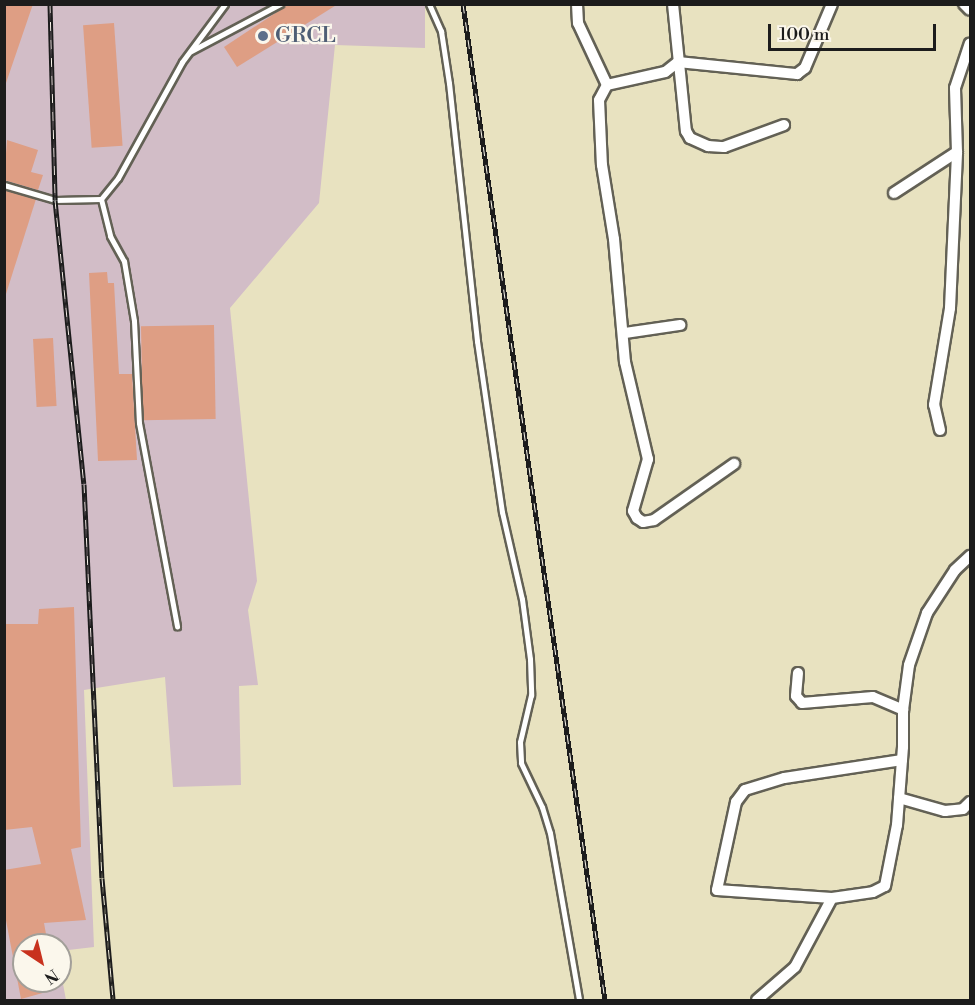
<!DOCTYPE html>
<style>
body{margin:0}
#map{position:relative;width:975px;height:1005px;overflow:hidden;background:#e8e2c0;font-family:"Libre Bodoni",serif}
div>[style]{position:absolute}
.industrial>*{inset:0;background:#d2bdc7}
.building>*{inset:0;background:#de9e84;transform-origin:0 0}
.roads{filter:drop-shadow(2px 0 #636155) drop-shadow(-2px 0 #636155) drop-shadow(0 2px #636155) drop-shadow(0 -2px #636155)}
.service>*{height:5px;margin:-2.5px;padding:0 2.5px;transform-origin:2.5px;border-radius:2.5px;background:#fff}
.minor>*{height:10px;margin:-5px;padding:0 5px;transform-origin:5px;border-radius:5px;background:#fff}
.rail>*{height:5px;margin-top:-2.5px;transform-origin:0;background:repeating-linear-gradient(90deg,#fbf7ec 0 9px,#1c1c1c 0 18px);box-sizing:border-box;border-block:2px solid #1c1c1c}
.dots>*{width:16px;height:16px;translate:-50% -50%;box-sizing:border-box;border:3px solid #fbf7ec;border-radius:50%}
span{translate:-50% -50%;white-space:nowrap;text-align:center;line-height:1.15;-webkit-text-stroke:4.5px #fbf7ec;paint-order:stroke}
.service-label{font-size:22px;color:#4e5e75}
.left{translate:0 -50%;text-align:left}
.frame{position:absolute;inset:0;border:6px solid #1c1c1c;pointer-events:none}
.north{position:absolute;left:12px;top:933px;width:60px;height:60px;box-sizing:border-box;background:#fbf7ec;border:2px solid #a29f99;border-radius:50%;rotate:145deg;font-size:16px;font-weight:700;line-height:24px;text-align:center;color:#1c1c1c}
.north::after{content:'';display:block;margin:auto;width:21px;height:27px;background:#c8321e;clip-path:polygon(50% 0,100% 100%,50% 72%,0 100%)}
.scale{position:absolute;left:768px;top:24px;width:168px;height:27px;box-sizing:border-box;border:3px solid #1c1c1c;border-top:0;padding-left:8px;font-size:18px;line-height:21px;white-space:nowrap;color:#1c1c1c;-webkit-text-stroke:4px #fbf7ec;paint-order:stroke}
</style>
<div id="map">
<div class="industrial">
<i style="clip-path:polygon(5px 5px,425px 6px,425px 48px,335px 45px,319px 203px,230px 308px,257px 581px,248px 610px,258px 685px,239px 686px,241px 785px,173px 787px,165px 677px,84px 690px,94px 947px,60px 951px,60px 945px,24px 945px,24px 981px,60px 981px,60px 968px,66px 1000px,5px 1000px)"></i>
</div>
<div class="building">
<i style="clip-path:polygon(4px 4px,33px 4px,6px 83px,4px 83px)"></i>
<i style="clip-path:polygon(289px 4px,338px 4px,237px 67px,224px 47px)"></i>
<i style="left:114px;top:23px;width:123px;height:31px;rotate:86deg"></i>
<i style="clip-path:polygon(7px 140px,38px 150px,31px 172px,43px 175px,38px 190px,4px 180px)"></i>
<i style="clip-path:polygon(4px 190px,36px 199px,6px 294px,4px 294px)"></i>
<i style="clip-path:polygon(107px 272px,108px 283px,114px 283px,119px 374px,132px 374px,137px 460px,98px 461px,89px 273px)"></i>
<i style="left:214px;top:325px;width:94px;height:73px;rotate:89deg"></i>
<i style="left:53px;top:338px;width:68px;height:20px;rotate:87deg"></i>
<i style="clip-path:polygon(74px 607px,81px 847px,71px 849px,86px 920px,44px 923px,48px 945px,24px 945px,24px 981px,56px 981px,57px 989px,21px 999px,4px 910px,4px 870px,41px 864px,32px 827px,4px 830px,4px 624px,38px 624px,39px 609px)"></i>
</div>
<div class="roads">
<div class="service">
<i style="left:429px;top:4px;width:30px;rotate:66deg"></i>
<i style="left:441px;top:31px;width:53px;rotate:81.3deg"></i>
<i style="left:449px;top:83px;width:260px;rotate:83.8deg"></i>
<i style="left:477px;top:341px;width:173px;rotate:81.7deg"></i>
<i style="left:502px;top:512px;width:89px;rotate:77.1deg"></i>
<i style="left:522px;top:599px;width:61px;rotate:82.4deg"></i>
<i style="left:530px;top:659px;width:36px;rotate:88deg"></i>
<i style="left:531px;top:695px;width:48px;rotate:103.2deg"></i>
<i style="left:520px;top:742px;width:21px;rotate:87deg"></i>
<i style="left:521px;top:763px;width:49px;rotate:64.5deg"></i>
<i style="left:542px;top:807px;width:27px;rotate:73deg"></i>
<i style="left:550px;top:833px;width:169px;rotate:80.1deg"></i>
<i style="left:191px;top:51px;width:101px;rotate:-27.8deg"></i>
<i style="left:4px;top:185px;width:53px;rotate:16.4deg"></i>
<i style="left:55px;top:200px;width:46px;rotate:-1.2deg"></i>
<i style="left:101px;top:199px;width:27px;rotate:-51deg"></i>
<i style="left:118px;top:178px;width:132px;rotate:-61.1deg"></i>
<i style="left:182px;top:62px;width:72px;rotate:-53.4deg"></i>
<i style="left:101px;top:199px;width:38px;rotate:76deg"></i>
<i style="left:110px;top:236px;width:29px;rotate:61deg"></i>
<i style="left:124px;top:261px;width:61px;rotate:80.5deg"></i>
<i style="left:134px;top:321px;width:102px;rotate:87.2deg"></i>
<i style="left:139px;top:423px;width:207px;rotate:79.4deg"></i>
</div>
<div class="minor">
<i style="left:577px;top:4px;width:19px;rotate:87deg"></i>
<i style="left:578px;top:23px;width:68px;rotate:64.9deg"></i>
<i style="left:673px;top:4px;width:128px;rotate:84.2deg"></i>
<i style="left:686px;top:131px;width:8px;rotate:60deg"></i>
<i style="left:690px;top:138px;width:20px;rotate:24deg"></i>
<i style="left:708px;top:146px;width:16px;rotate:4deg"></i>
<i style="left:724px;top:147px;width:64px;rotate:-20.1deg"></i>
<i style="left:964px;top:4px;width:8px;rotate:45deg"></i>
<i style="left:678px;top:62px;width:16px;rotate:142deg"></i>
<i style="left:665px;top:72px;width:59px;rotate:167.4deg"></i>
<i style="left:607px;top:85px;width:17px;rotate:118deg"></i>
<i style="left:599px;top:100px;width:65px;rotate:87.4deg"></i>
<i style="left:602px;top:165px;width:75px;rotate:80.8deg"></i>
<i style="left:614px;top:239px;width:123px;rotate:84.9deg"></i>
<i style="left:625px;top:362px;width:100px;rotate:76.7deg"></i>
<i style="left:648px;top:459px;width:54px;rotate:106.1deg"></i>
<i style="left:633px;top:511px;width:8px;rotate:60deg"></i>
<i style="left:637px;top:518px;width:7px;rotate:34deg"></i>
<i style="left:643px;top:522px;width:11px;rotate:-10deg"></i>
<i style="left:654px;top:520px;width:98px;rotate:-35deg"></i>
<i style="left:678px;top:62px;width:120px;rotate:5.8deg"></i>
<i style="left:797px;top:74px;width:10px;rotate:-37deg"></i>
<i style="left:805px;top:68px;width:69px;rotate:-67.1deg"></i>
<i style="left:894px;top:193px;width:75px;rotate:-33.1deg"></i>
<i style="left:625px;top:333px;width:56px;rotate:-8.3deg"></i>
<i style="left:940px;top:430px;width:26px;rotate:-103deg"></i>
<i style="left:934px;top:405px;width:98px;rotate:-80.6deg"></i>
<i style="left:950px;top:308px;width:156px;rotate:-87.4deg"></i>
<i style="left:957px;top:152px;width:64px;rotate:-91.8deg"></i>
<i style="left:955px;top:88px;width:47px;rotate:-71.6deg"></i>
<i style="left:798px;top:673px;width:23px;rotate:95deg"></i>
<i style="left:796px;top:696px;width:9px;rotate:49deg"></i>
<i style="left:802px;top:703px;width:71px;rotate:-4.8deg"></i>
<i style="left:873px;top:697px;width:33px;rotate:23deg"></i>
<i style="left:902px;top:760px;width:119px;rotate:171.3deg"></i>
<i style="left:784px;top:778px;width:41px;rotate:162.9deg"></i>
<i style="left:745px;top:790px;width:15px;rotate:127deg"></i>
<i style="left:736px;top:802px;width:90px;rotate:102.2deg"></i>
<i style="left:717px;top:890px;width:115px;rotate:4deg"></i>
<i style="left:832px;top:898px;width:41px;rotate:-8.3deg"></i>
<i style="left:873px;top:892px;width:13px;rotate:-27deg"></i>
<i style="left:885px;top:886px;width:62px;rotate:-78.9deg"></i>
<i style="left:897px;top:825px;width:78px;rotate:-85.6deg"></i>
<i style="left:903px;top:747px;width:37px;rotate:-90deg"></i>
<i style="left:903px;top:710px;width:45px;rotate:-82.4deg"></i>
<i style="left:909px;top:665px;width:55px;rotate:-70.9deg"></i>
<i style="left:927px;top:613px;width:51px;rotate:-56.9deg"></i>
<i style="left:955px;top:570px;width:21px;rotate:-43deg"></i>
<i style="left:899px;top:798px;width:48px;rotate:15.8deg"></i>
<i style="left:945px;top:811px;width:18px;rotate:-6deg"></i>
<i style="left:963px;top:809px;width:10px;rotate:-45deg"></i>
<i style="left:757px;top:1000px;width:50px;rotate:-41deg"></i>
<i style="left:795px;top:967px;width:78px;rotate:-61.8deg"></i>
</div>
</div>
<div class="rail">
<i style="left:50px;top:4px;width:196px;rotate:88.5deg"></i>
<i style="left:55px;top:200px;width:285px;rotate:84.2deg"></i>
<i style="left:84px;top:484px;width:394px;rotate:87.4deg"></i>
<i style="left:102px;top:878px;width:122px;rotate:84.8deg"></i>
<i style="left:463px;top:4px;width:1006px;rotate:81.89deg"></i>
</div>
<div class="dots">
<i style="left:263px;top:36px;background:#5c6f8a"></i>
</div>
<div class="service-label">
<span class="left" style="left:275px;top:36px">GRCL</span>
</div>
<div class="frame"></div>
<div class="north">N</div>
<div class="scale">100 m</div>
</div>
